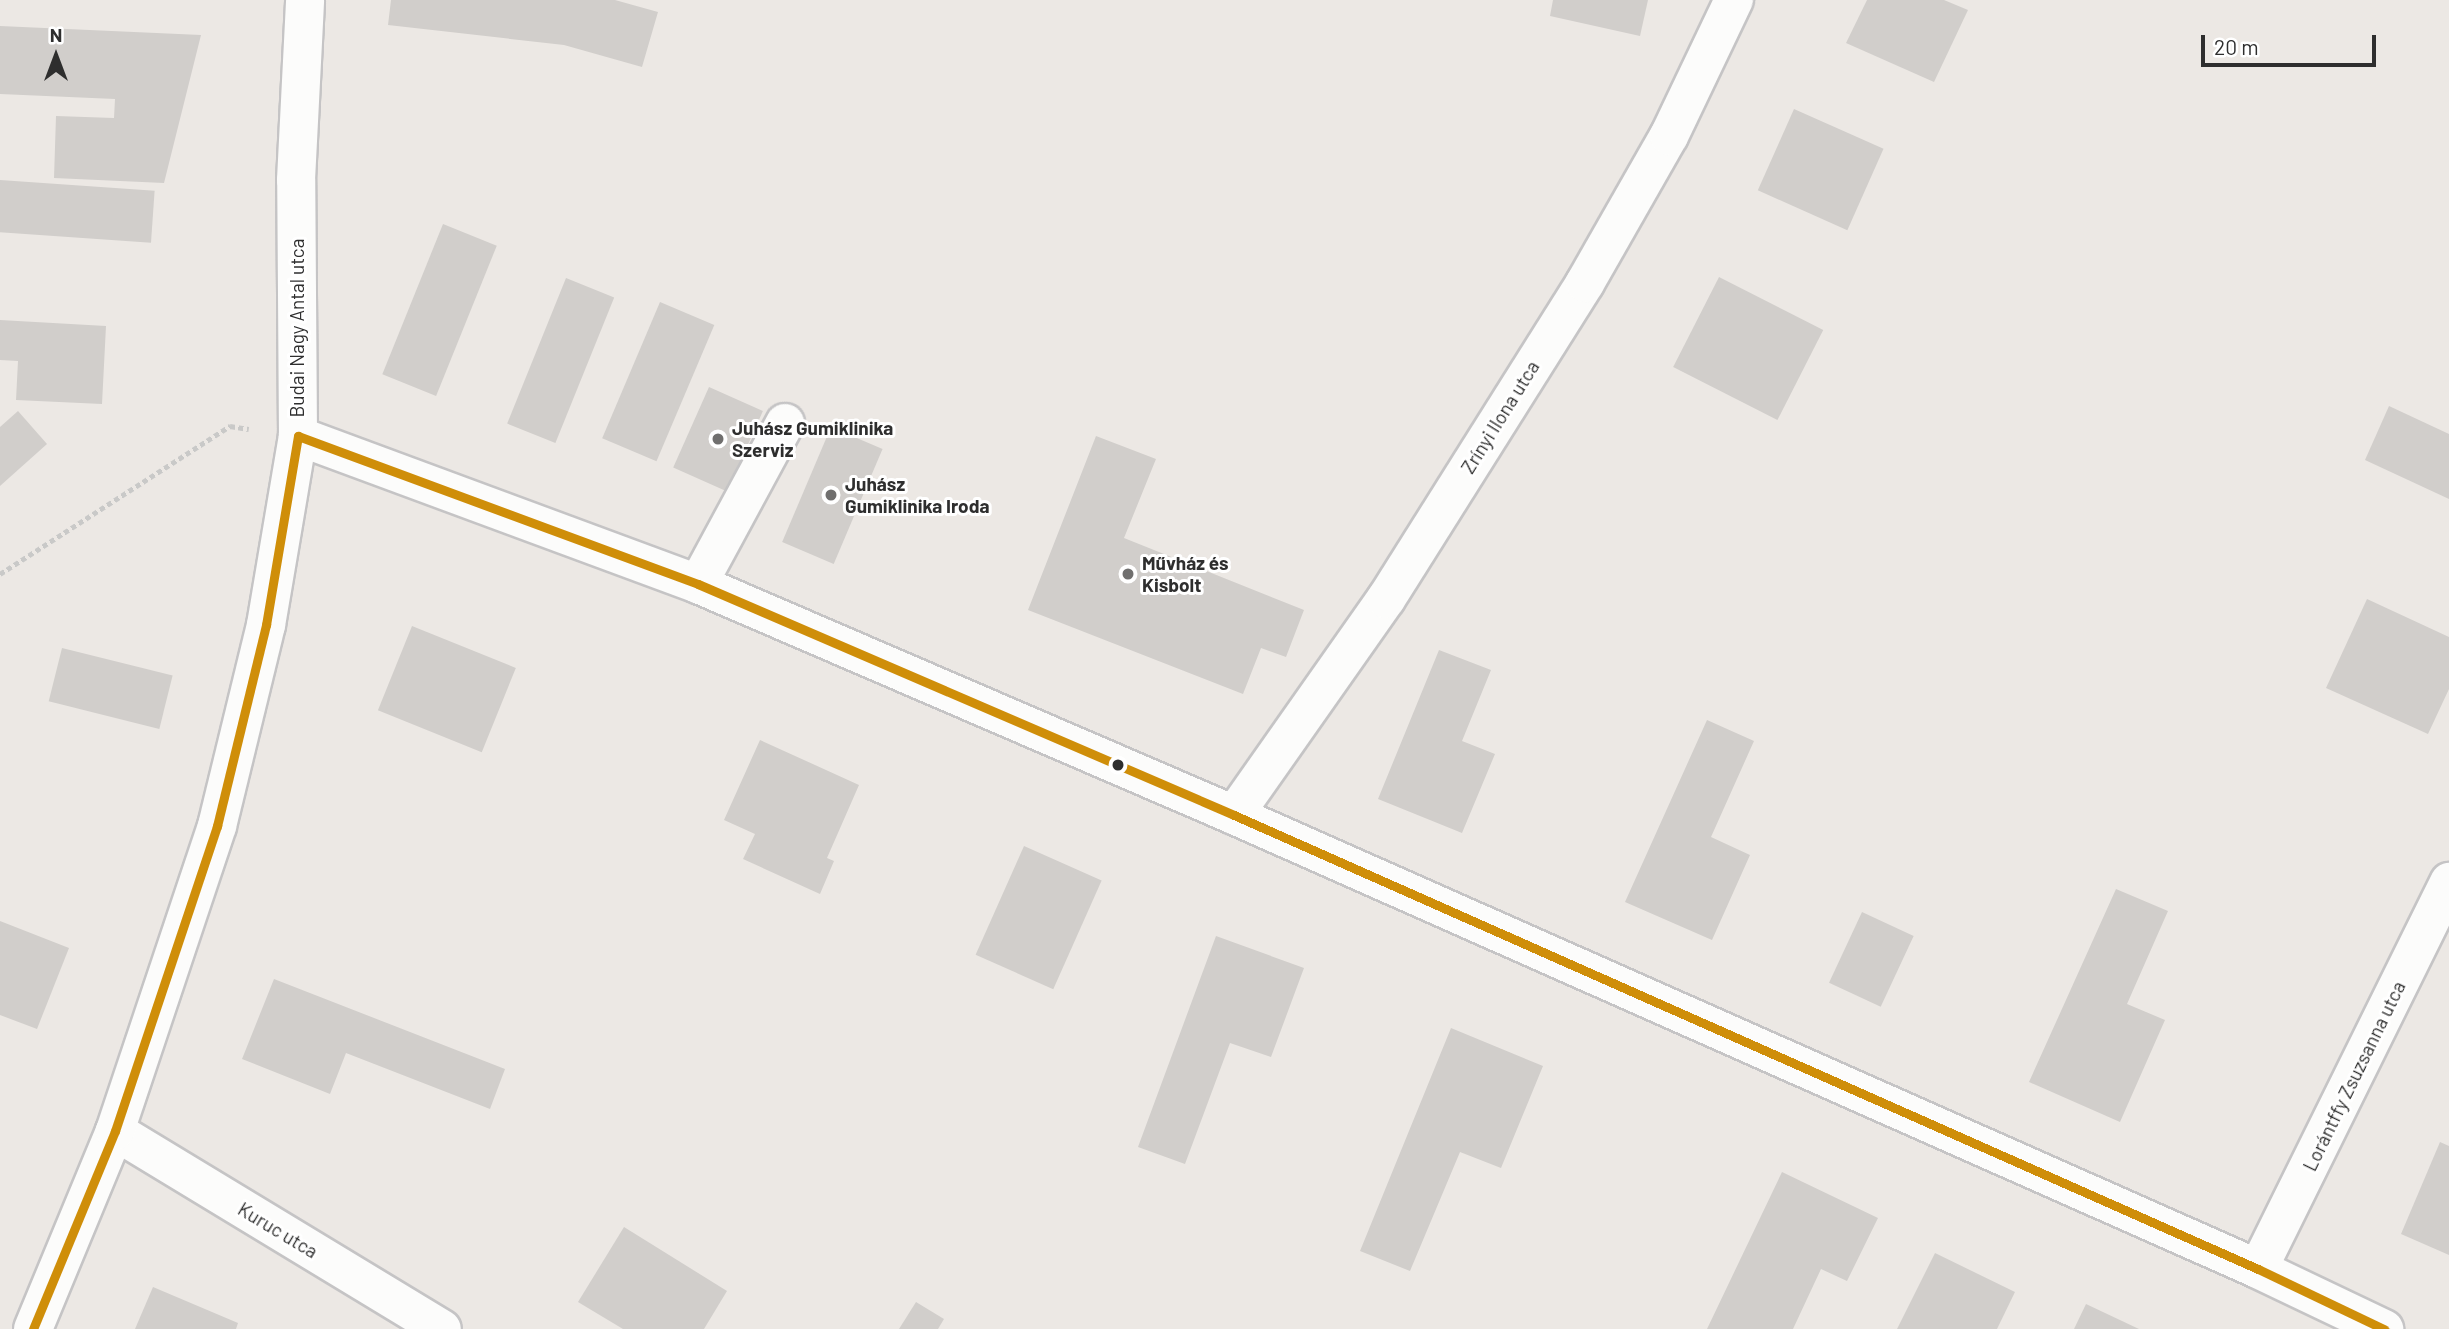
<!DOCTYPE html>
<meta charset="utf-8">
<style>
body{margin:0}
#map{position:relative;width:2449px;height:1329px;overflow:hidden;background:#ece8e4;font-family:Barlow,sans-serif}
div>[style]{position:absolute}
.building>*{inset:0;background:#d1cecb;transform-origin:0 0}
.path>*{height:4.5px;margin-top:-2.25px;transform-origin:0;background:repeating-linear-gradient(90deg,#c9c9c8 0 5px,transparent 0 8.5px)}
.roads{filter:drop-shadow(2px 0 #c5c4c5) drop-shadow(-2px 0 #c5c4c5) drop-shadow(0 2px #c5c4c5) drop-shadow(0 -2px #c5c4c5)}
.minor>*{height:38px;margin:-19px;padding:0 19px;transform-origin:19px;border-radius:19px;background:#fcfcfb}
.bus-1>*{height:9px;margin:-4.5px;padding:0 4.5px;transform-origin:4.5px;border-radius:4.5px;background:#cf8e09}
.dots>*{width:19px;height:19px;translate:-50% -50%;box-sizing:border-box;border:4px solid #fff;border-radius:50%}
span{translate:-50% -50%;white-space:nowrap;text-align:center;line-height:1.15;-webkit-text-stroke:6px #fff;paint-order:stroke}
.street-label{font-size:19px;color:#2e2e2e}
.poi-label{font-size:19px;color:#2e2e2e;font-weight:700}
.left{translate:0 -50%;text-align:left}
.north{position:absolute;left:21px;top:21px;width:70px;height:70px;-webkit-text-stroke:5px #fff;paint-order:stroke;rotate:0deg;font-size:19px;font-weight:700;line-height:28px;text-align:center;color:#2e2e2e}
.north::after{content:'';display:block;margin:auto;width:24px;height:32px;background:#2e2e2e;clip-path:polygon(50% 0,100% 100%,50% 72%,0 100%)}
.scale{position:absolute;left:2201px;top:35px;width:175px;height:32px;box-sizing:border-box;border:4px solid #2e2e2e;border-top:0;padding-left:9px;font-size:21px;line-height:24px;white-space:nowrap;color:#2e2e2e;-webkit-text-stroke:5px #fff;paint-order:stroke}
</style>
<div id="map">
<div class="building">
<i style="clip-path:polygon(391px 0,615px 0,658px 12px,642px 67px,564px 45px,388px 25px)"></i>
<i style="clip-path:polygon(1553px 0,1648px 0,1640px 36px,1550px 16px)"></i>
<i style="clip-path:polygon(1867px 0,1944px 0,1968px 10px,1934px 82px,1846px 43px)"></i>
<i style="clip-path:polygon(0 26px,201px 35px,164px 183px,54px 178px,56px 116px,114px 118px,115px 99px,0 94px)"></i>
<i style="left:1794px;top:109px;width:98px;height:89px;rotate:24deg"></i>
<i style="left:0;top:180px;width:155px;height:52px;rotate:4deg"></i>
<i style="left:443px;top:224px;width:58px;height:162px;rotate:22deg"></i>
<i style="left:1719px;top:277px;width:117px;height:101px;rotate:27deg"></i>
<i style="left:566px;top:278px;width:52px;height:157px;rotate:22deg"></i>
<i style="left:660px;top:302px;width:59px;height:148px;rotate:23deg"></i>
<i style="clip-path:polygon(0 320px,106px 326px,102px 404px,16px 400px,18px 361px,0 360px)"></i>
<i style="left:709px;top:387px;width:59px;height:88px;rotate:24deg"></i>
<i style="clip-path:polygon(2389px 406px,2449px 434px,2449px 499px,2365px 460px)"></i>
<i style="clip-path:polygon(18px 411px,47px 444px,0 486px,0 427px)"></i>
<i style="left:831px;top:427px;width:56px;height:125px;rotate:23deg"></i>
<i style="clip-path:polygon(1096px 436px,1156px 459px,1124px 538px,1304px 610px,1286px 657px,1261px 648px,1243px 694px,1028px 610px)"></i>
<i style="clip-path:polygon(2367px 599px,2449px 637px,2449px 689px,2428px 734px,2326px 688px)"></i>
<i style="left:412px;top:626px;width:112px;height:91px;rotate:22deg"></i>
<i style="left:62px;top:648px;width:114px;height:55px;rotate:14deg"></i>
<i style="clip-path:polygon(1439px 650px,1491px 670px,1462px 741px,1495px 754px,1462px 833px,1378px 799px)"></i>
<i style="clip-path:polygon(1707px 720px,1754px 741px,1711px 837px,1750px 855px,1712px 940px,1625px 902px)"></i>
<i style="clip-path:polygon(760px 740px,859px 785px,827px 858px,834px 861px,820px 894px,743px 859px,755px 834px,724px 820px)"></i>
<i style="left:1024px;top:846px;width:85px;height:119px;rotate:24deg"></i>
<i style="clip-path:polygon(2116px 889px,2168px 911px,2127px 1004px,2165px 1020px,2120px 1122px,2029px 1082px)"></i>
<i style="left:1862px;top:912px;width:57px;height:78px;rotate:25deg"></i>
<i style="clip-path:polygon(0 921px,69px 948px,37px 1029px,0 1015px)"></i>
<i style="clip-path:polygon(1216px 936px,1304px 968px,1271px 1057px,1230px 1043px,1185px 1164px,1138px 1147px)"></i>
<i style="clip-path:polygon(274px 979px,505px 1069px,490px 1109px,346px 1053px,330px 1094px,242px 1059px)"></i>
<i style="clip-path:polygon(1451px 1028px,1543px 1066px,1501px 1168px,1460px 1152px,1410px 1271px,1360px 1251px)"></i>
<i style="clip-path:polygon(2440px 1142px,2449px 1146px,2449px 1255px,2401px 1234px)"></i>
<i style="clip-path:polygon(1782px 1172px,1878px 1218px,1847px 1281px,1821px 1269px,1793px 1329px,1707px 1329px)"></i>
<i style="clip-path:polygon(624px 1227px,727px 1291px,704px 1329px,623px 1329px,578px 1302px)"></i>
<i style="clip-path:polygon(1935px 1253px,2015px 1292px,1997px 1329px,1897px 1329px)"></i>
<i style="clip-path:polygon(153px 1287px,238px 1323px,236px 1329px,135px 1329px)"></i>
<i style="clip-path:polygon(916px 1302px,944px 1319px,938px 1329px,899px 1329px)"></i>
<i style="clip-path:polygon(2086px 1304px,2139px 1329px,2074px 1329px)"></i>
</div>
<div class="path">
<i style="left:0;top:574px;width:274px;rotate:-32.8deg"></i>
<i style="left:230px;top:426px;width:19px;rotate:9deg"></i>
</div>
<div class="roads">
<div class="minor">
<i style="left:298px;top:436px;width:427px;rotate:20.3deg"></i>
<i style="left:698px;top:584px;width:584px;rotate:23.31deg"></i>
<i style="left:1234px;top:815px;width:1120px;rotate:23.91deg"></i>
<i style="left:2258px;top:1269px;width:140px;rotate:25.5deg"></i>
<i style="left:698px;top:584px;width:183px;rotate:-61.6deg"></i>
<i style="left:1234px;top:815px;width:264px;rotate:-54.9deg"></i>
<i style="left:1386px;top:599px;width:373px;rotate:-57.8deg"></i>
<i style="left:1585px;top:283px;width:169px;rotate:-60.3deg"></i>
<i style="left:1669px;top:136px;width:151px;rotate:-64.5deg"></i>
<i style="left:115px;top:1131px;width:382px;rotate:31.2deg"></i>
<i style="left:2258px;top:1269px;width:432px;rotate:-63.7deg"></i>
<i style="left:33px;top:1329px;width:214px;rotate:-67.5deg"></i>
<i style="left:115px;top:1131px;width:322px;rotate:-71.5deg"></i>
<i style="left:217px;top:826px;width:207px;rotate:-76.3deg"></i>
<i style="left:266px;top:625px;width:192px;rotate:-80.4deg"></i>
<i style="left:298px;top:436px;width:256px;rotate:-90.4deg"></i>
<i style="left:296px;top:180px;width:180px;rotate:-87.1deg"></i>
</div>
</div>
<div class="bus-1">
<i style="left:298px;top:436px;width:427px;rotate:20.3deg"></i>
<i style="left:698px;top:584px;width:584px;rotate:23.31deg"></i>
<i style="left:1234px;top:815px;width:1120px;rotate:23.91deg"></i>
<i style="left:2258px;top:1269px;width:140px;rotate:25.5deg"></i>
<i style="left:33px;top:1329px;width:214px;rotate:-67.5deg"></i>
<i style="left:115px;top:1131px;width:322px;rotate:-71.5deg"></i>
<i style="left:217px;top:826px;width:207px;rotate:-76.3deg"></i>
<i style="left:266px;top:625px;width:192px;rotate:-80.4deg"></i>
</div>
<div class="dots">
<i style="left:718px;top:439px;background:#706f6e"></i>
<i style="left:831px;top:495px;background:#706f6e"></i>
<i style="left:1128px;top:574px;background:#706f6e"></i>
<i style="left:1118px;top:765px;background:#2e2e2e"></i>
</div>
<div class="street-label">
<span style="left:297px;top:328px;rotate:-90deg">Budai Nagy Antal utca</span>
<span style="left:1500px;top:417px;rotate:-58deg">Zrínyi Ilona utca</span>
<span style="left:2354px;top:1076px;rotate:-64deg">Lorántffy Zsuzsanna utca</span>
<span style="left:278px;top:1230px;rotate:31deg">Kuruc utca</span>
</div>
<div class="poi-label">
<span class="left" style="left:732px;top:439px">Juhász Gumiklinika<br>Szerviz</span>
<span class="left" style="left:845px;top:495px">Juhász<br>Gumiklinika Iroda</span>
<span class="left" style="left:1142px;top:574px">Művház és<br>Kisbolt</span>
</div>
<div class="north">N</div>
<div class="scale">20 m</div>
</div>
